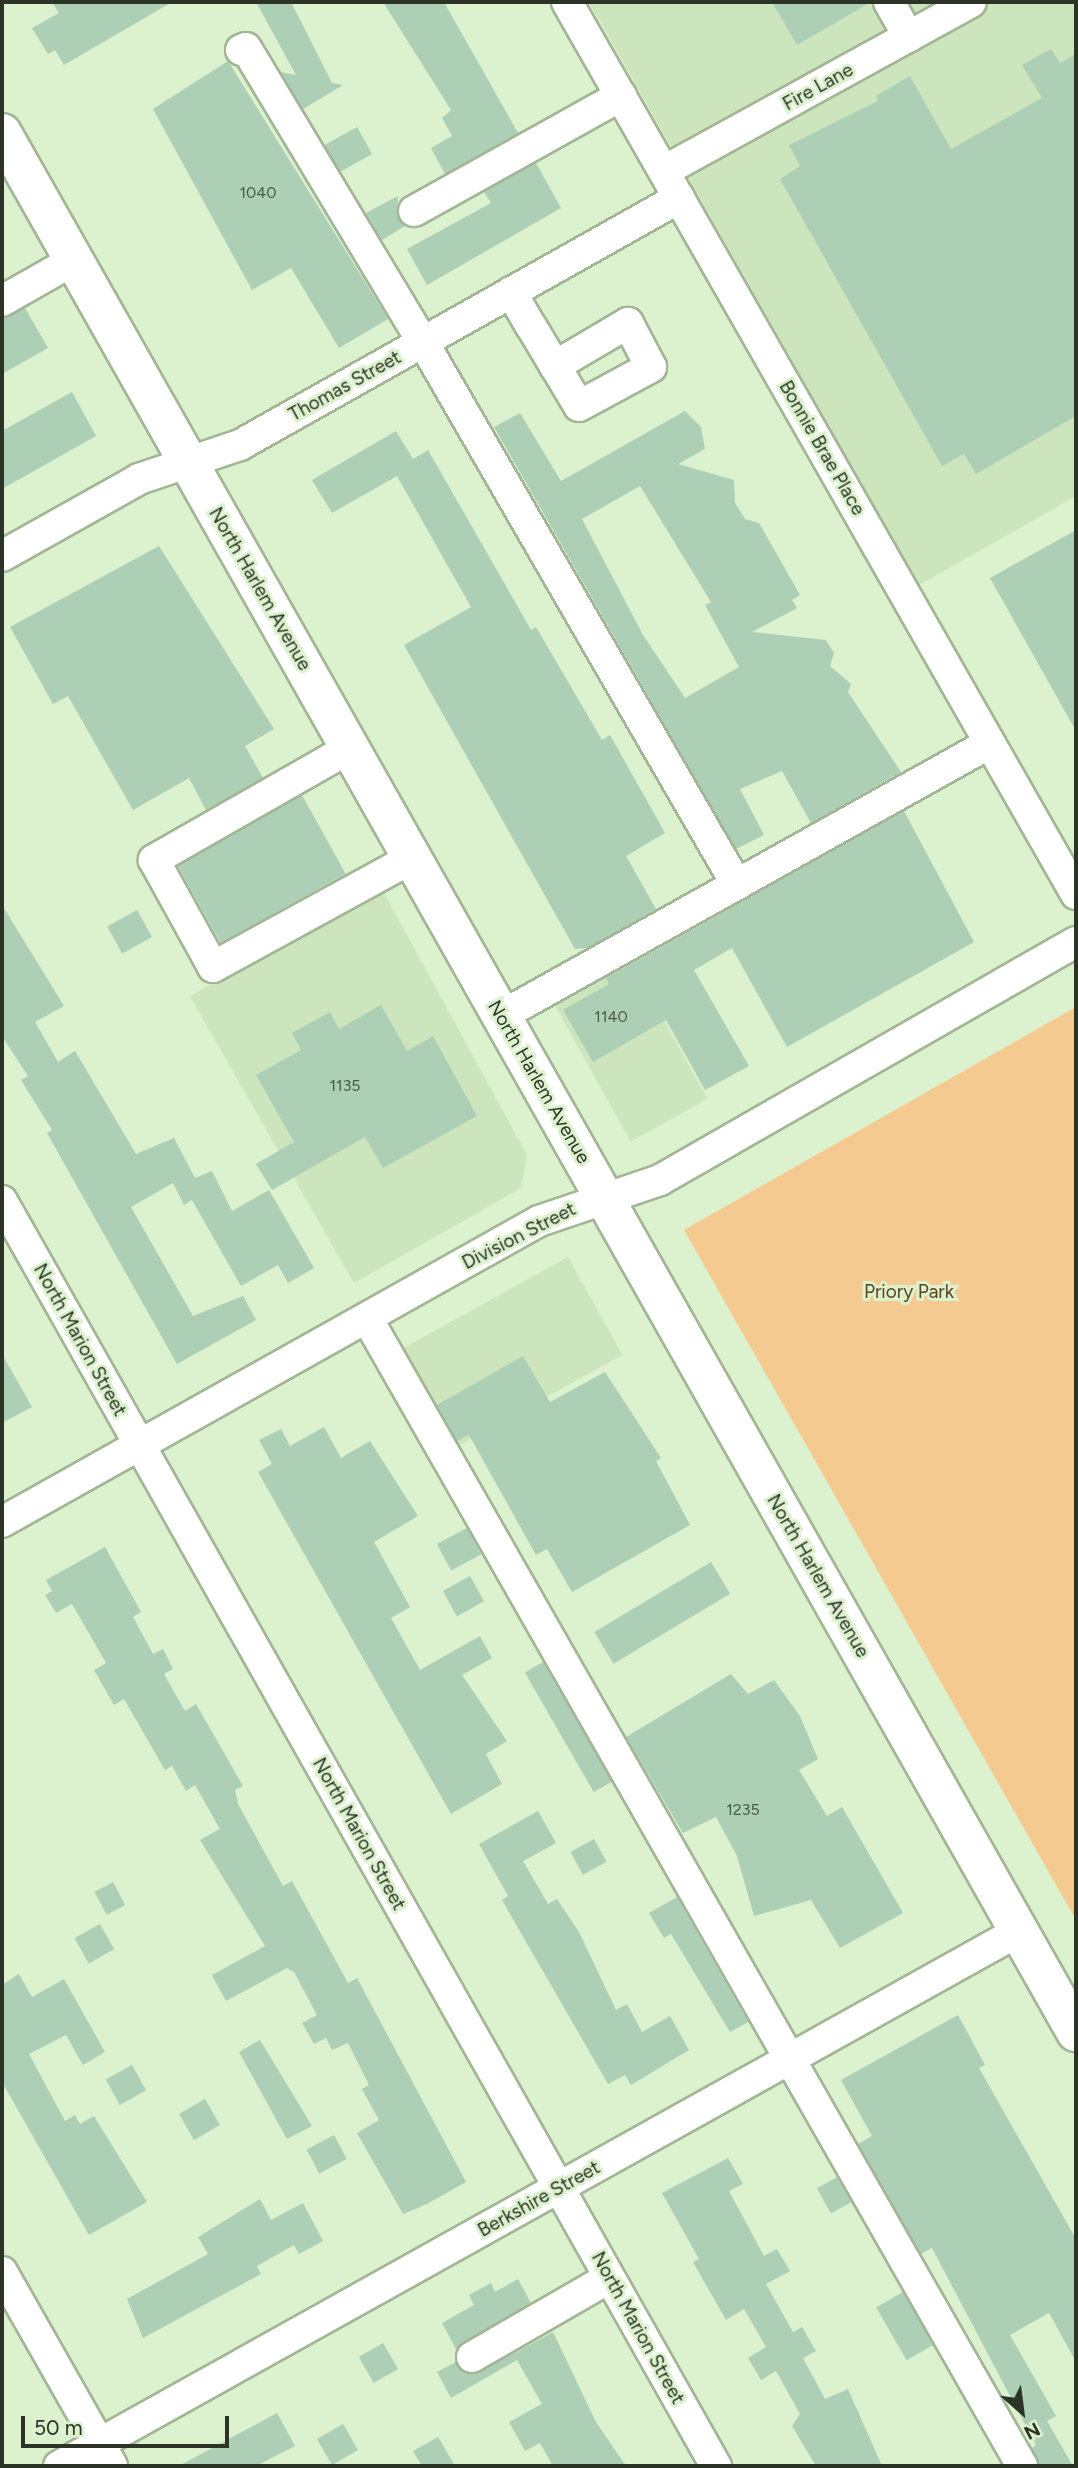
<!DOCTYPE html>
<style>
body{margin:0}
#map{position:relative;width:1078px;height:2468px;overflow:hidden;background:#dcf1ce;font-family:Figtree,sans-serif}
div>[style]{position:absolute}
.built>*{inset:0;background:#cde5bd;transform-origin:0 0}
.green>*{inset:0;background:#f5ca91}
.building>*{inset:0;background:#accfb6;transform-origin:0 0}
.roads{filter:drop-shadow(2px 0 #a2b695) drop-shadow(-2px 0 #a2b695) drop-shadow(0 2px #a2b695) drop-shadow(0 -2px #a2b695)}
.minor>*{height:30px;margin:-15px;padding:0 15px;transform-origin:15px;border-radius:15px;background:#fff}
.major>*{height:38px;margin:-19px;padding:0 19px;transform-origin:19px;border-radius:19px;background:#fff}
span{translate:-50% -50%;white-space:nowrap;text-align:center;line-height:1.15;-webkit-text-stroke:6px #dcf1ce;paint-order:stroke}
.number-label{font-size:16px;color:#4b5b4a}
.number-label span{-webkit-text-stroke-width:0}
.street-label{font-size:19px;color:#2b3426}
.park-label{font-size:19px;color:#5e431c}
.frame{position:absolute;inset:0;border:4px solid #2b3426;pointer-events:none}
.north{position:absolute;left:987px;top:2377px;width:70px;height:70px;-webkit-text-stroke:5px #dcf1ce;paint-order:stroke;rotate:152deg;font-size:19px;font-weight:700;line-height:28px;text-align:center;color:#2b3426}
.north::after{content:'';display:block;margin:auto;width:24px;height:32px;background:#2b3426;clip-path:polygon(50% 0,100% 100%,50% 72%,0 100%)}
.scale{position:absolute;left:21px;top:2416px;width:208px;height:32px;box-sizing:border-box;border:4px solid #2b3426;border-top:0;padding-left:9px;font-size:21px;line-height:24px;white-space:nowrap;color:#2b3426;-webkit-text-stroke:5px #dcf1ce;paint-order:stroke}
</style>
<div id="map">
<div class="built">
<i style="clip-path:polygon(589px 2px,1076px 2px,1076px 496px,919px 585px)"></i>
<i style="clip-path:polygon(382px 889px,527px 1155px,521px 1188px,354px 1283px,190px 996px)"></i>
<i style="left:630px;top:959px;width:160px;height:88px;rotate:61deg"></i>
<i style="left:568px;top:1257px;width:112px;height:191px;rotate:61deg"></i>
</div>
<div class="green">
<i style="clip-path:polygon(1076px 1007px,1076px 1920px,684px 1230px)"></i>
</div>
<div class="building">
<i style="clip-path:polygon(52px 2px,172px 2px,64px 65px,55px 50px,48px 54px,32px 28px,59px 13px)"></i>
<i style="clip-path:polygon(256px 2px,291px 2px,332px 83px,343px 85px,303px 109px,281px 72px,296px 75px)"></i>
<i style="clip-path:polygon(383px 2px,444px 2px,518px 133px,445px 174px,431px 148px,452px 136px,442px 118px,451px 110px)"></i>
<i style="clip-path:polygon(772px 2px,871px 2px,797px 45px)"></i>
<i style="clip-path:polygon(1051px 49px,1060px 63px,1076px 54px,1076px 416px,976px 474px,964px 454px,942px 466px,780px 179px,800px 166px,789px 145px,878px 101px,876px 96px,910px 76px,951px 149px,1042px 98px,1022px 65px)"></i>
<i style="clip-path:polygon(228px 61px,388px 319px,339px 348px,291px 268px,252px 290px,153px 109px)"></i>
<i style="left:357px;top:127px;width:31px;height:37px;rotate:61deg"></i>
<i style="clip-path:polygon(536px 163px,561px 208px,427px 285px,407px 249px,491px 203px,484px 192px)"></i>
<i style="clip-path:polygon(398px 196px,397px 211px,405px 226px,382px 240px,366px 213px)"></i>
<i style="clip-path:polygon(25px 308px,48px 348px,2px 374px,2px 318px)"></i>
<i style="clip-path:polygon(72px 392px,96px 436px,2px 489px,2px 431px)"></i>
<i style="clip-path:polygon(evenodd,685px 411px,701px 427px,705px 449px,678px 464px,734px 480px,735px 503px,745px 519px,759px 523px,800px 595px,792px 600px,797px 608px,752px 632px,826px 640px,834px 653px,830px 666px,851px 684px,848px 692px,901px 772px,811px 823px,782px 771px,740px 789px,764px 835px,736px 849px,494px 427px,520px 413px,561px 481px,685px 411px,640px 486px,711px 602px,705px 605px,739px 667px,685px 698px,643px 635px,582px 519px,640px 486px)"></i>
<i style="clip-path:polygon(396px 431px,413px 459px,428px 450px,531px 630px,536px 627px,602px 740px,610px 735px,665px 833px,626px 856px,656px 909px,587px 948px,575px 949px,404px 645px,471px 607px,397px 476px,332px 513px,312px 480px)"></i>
<i style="clip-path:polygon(1076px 530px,1076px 731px,990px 578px)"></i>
<i style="clip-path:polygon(159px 546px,274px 729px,245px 746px,263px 778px,206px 810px,189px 778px,133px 810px,68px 696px,53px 704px,10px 627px)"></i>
<i style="left:302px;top:795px;width:90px;height:143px;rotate:61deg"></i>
<i style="clip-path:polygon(904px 811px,974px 942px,787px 1047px,732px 948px,694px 970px,749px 1066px,705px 1090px,666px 1020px,593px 1062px,563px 1010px,609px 984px,606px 978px)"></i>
<i style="clip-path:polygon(2px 905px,64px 1006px,35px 1022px,58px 1062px,75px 1051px,136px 1154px,174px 1138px,195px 1178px,212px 1171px,232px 1211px,269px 1190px,314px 1268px,288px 1283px,278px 1265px,241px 1286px,192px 1200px,184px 1205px,173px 1183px,131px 1207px,193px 1316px,243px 1296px,256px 1320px,177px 1364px,47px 1133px,52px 1130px,21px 1080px,28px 1076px,2px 1036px)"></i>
<i style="left:137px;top:910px;width:31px;height:34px;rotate:61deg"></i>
<i style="clip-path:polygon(381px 1005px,407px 1051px,433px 1036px,477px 1116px,383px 1168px,365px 1137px,272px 1190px,256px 1164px,294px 1142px,256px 1075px,301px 1050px,292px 1033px,330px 1012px,339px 1029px)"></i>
<i style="clip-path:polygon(2px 1354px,32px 1407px,2px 1423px)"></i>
<i style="clip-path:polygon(523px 1356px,550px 1402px,605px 1372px,661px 1458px,656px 1461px,690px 1525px,572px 1592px,547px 1549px,536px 1555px,469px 1435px,457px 1441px,437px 1405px)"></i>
<i style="clip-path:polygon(324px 1427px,341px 1458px,370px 1441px,418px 1516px,374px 1542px,410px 1607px,391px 1618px,420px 1670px,480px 1636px,492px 1658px,462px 1675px,507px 1741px,486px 1754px,502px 1784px,451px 1814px,258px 1472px,272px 1464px,259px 1440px,281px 1429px,290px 1446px)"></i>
<i style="left:467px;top:1528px;width:30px;height:34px;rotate:62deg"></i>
<i style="clip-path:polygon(105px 1547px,141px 1612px,133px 1617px,153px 1654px,163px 1649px,173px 1669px,164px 1674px,185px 1711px,196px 1704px,243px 1786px,235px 1790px,238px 1804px,283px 1886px,292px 1881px,348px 1983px,357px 1978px,466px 2182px,427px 2204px,403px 2214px,357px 2133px,379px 2120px,362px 2089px,369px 2085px,348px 2043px,332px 2050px,326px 2038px,314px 2044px,302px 2023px,317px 2015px,294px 1972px,287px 1968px,226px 2001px,212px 1975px,265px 1946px,200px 1840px,220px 1829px,195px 1785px,186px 1791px,172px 1766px,165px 1770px,124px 1699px,114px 1705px,94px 1670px,106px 1663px,72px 1604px,56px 1613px,45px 1595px,52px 1591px,46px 1580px)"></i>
<i style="left:711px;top:1562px;width:37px;height:136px;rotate:59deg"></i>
<i style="left:470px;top:1576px;width:29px;height:31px;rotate:61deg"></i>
<i style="left:543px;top:1662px;width:138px;height:21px;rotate:60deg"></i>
<i style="clip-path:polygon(731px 1674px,748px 1694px,774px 1680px,800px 1716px,818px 1759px,799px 1770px,827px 1816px,842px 1807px,903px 1913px,840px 1948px,811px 1900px,754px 1916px,737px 1856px,716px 1817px,683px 1833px,626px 1737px)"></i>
<i style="clip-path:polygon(538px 1811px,556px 1843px,523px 1861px,548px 1904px,557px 1899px,579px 1932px,616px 2010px,627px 2004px,642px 2032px,670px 2016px,689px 2050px,631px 2085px,625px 2075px,608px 2084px,502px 1900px,508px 1896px,479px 1844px)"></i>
<i style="left:594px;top:1839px;width:26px;height:27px;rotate:61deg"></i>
<i style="left:113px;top:1882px;width:26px;height:21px;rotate:62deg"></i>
<i style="clip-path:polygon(677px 1897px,748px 2022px,730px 2032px,671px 1934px,664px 1938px,649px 1913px)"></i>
<i style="left:100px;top:1924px;width:29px;height:29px;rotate:61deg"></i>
<i style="clip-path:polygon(19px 1974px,32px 1997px,64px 1979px,105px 2052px,83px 2065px,66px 2035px,29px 2054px,65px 2121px,75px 2115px,80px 2124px,94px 2116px,147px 2202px,89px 2235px,2px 2082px,2px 1985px)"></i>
<i style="clip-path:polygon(958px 2015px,985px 2065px,979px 2068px,1076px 2239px,1076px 2362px,1049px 2313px,1010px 2335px,1056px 2416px,1047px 2421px,1073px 2466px,1039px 2466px,1032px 2448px,1036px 2445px,932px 2248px,921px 2254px,858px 2144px,872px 2136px,841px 2080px)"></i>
<i style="clip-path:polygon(260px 2040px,312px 2126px,287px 2139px,239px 2052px)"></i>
<i style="left:132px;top:2065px;width:29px;height:30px;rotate:61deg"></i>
<i style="left:205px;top:2099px;width:30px;height:30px;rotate:60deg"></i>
<i style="left:334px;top:2135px;width:27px;height:31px;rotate:62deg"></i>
<i style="clip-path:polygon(728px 2158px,743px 2184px,729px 2191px,764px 2256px,777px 2249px,790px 2271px,766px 2284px,793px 2332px,802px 2327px,816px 2351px,803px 2358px,825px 2399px,848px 2389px,882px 2466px,816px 2466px,792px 2426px,800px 2414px,776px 2371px,761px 2380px,748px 2358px,766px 2347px,744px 2309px,726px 2320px,693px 2262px,699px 2259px,662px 2193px)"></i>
<i style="left:837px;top:2177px;width:29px;height:23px;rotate:61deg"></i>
<i style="clip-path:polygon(260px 2199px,271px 2220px,303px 2203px,323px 2241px,299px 2254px,294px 2245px,257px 2266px,261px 2274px,143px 2338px,127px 2299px,208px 2254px,198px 2237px)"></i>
<i style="clip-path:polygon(518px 2279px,531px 2303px,456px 2349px,442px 2323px,474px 2305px,469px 2295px,491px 2283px,495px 2292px)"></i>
<i style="left:903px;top:2292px;width:61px;height:31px;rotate:60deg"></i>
<i style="clip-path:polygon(553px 2332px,596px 2422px,626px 2466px,553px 2466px,540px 2443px,525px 2451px,509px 2422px,542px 2404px,517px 2360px,451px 2398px,437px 2372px,456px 2362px,464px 2372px,480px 2372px)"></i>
<i style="left:383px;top:2343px;width:30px;height:28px;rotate:60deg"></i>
<i style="clip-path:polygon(277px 2413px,295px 2446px,256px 2466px,179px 2466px)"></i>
<i style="left:343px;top:2424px;width:30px;height:30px;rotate:60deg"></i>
<i style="clip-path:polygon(438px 2437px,455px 2466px,422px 2466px,413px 2451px)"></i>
</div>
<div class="roads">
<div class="minor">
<i style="left:567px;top:2px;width:1027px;rotate:60.29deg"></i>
<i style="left:889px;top:2px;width:40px;rotate:60.3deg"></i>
<i style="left:241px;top:50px;width:5px;rotate:-22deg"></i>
<i style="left:246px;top:48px;width:343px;rotate:59deg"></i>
<i style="left:423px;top:342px;width:627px;rotate:59.96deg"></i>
<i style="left:664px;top:171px;width:350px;rotate:-28.8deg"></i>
<i style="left:414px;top:211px;width:237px;rotate:-29.1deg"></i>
<i style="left:511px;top:292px;width:39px;rotate:60deg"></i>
<i style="left:531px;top:326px;width:93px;rotate:59deg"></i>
<i style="left:579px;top:406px;width:82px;rotate:-28.4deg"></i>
<i style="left:651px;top:367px;width:50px;rotate:-117.6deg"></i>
<i style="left:628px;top:323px;width:85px;rotate:149.5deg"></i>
<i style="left:2px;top:301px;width:83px;rotate:-29.7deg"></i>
<i style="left:2px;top:556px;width:157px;rotate:-29.3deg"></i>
<i style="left:139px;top:479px;width:107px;rotate:-18.6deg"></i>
<i style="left:240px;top:445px;width:504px;rotate:-29.36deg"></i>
<i style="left:350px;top:748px;width:226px;rotate:150.3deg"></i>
<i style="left:154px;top:860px;width:122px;rotate:61.1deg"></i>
<i style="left:213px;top:967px;width:227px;rotate:-28.7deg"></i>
<i style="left:501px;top:1016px;width:560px;rotate:-29.17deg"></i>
<i style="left:2px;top:1201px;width:1453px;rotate:60.56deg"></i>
<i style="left:367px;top:1318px;width:1322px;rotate:60.29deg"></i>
<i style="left:2px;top:1522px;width:616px;rotate:-29.27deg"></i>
<i style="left:539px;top:1221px;width:128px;rotate:-18.7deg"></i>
<i style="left:660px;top:1180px;width:479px;rotate:-29.8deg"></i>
<i style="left:2px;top:2272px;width:223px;rotate:60.4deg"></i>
<i style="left:472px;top:2357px;width:158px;rotate:-30deg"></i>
<i style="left:59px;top:2466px;width:1099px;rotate:-29.13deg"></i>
</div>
<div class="major">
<i style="left:2px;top:133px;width:2182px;rotate:60.51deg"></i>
</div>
</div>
<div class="number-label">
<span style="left:258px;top:193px">1040</span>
<span style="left:611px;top:1017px">1140</span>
<span style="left:345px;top:1086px">1135</span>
<span style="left:743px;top:1810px">1235</span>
</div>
<div class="street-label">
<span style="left:818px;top:87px;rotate:-29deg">Fire Lane</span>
<span style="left:345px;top:386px;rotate:-29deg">Thomas Street</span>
<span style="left:822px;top:448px;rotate:60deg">Bonnie Brae Place</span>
<span style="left:260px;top:589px;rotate:60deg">North Harlem Avenue</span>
<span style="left:539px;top:1082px;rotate:60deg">North Harlem Avenue</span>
<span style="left:519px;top:1236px;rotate:-27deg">Division Street</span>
<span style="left:80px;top:1340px;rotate:61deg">North Marion Street</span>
<span style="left:818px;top:1576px;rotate:60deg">North Harlem Avenue</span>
<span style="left:359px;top:1834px;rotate:61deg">North Marion Street</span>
<span style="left:539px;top:2199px;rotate:-29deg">Berkshire Street</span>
<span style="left:638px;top:2328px;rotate:61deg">North Marion Street</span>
</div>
<div class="park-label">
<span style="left:909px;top:1292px">Priory Park</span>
</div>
<div class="frame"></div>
<div class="north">N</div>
<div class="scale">50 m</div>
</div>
